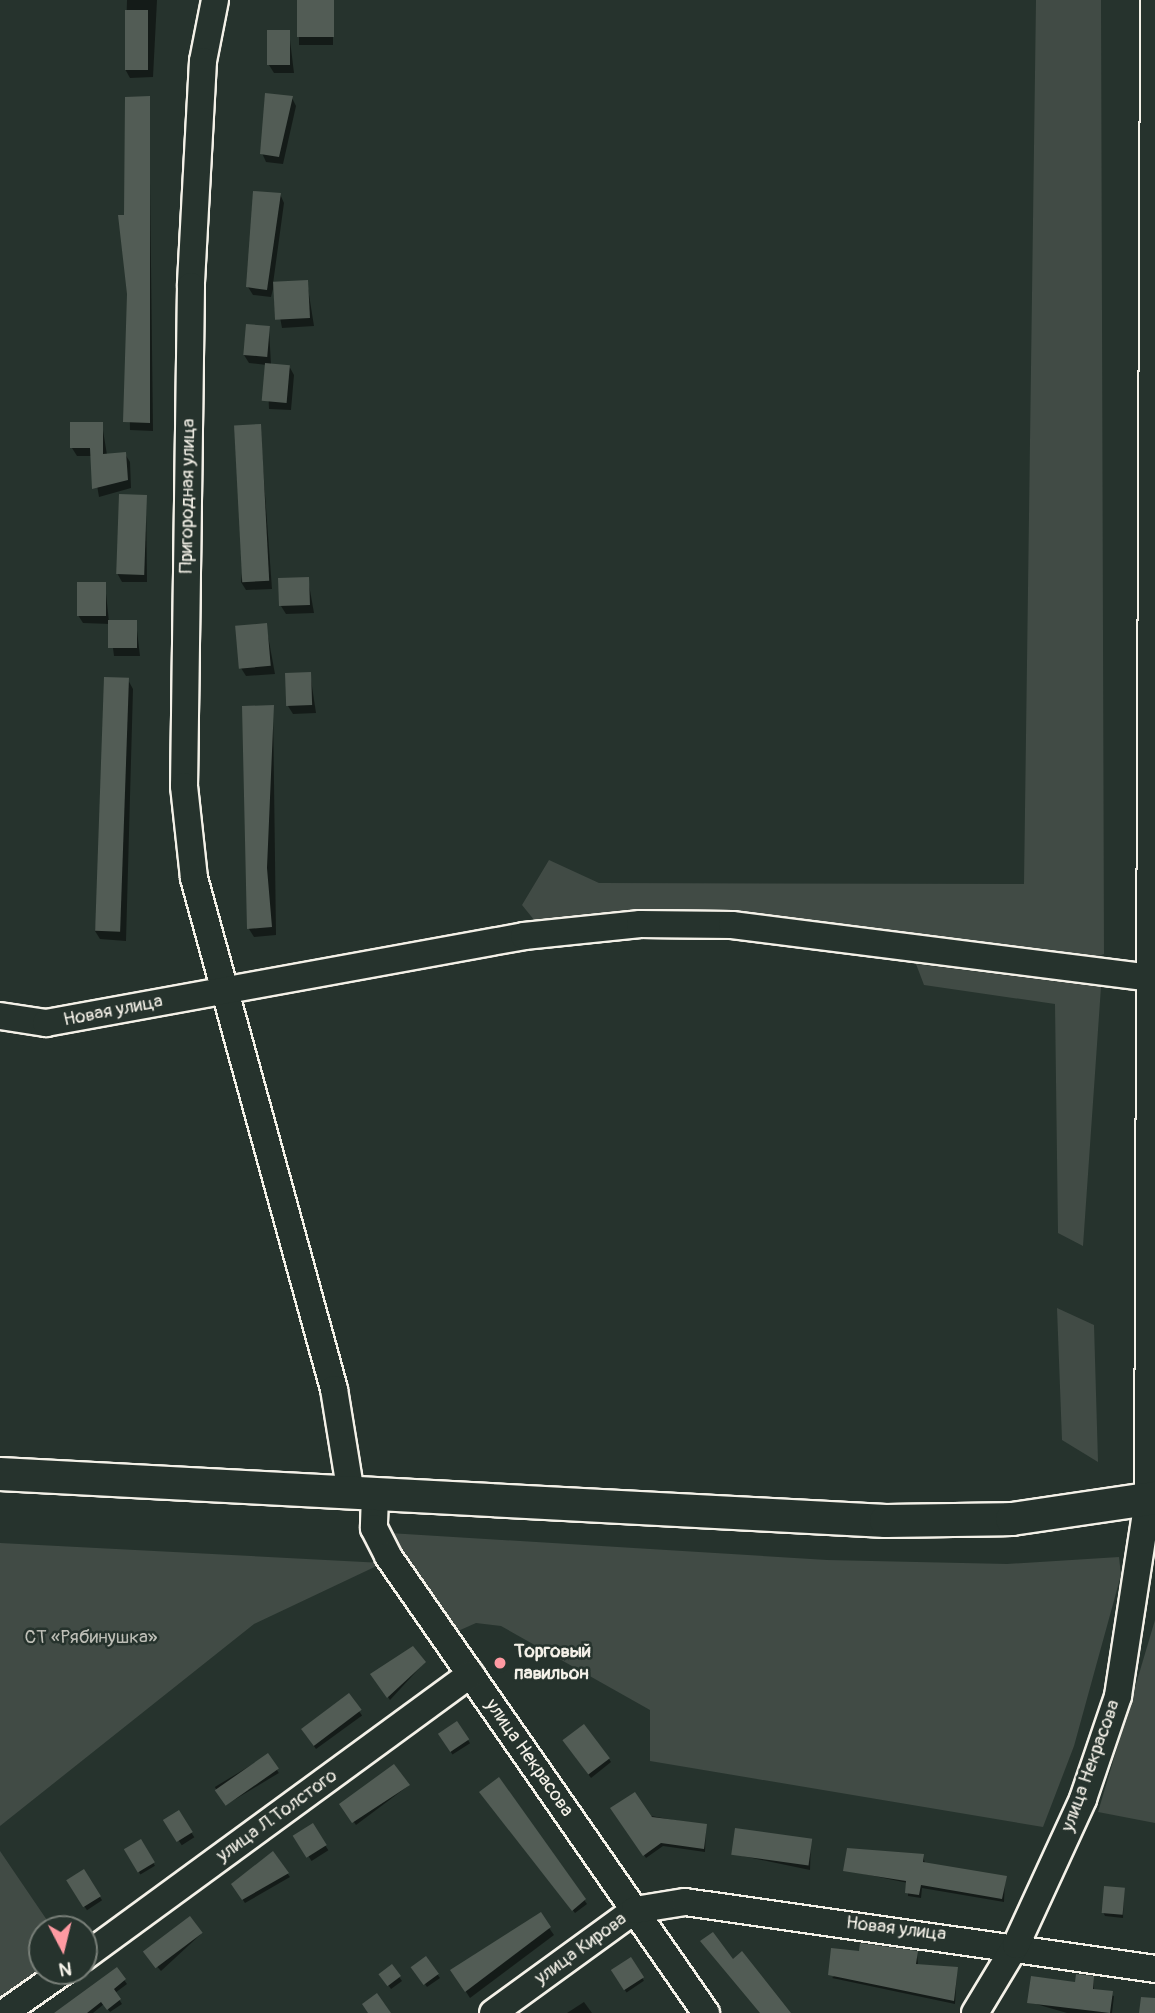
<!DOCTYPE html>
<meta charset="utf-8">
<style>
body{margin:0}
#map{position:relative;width:1155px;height:2013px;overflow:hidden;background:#26332d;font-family:Pangolin,sans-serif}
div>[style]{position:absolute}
.green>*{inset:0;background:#414b45}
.shadow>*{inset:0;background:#0007;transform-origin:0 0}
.building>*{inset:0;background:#525c55;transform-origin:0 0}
.roads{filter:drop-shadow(2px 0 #f4f1e8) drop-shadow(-2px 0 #f4f1e8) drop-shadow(0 2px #f4f1e8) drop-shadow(0 -2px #f4f1e8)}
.minor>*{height:26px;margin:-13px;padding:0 13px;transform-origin:13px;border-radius:13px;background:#26332d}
.major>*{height:32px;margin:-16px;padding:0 16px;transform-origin:16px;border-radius:16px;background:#26332d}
.dots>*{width:19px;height:19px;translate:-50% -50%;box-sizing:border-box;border:4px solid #26332d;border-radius:50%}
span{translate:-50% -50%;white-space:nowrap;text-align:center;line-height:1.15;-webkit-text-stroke:5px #26332d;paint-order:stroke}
.street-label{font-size:19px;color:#f4f1e8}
.park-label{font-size:19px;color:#bebfb7}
.poi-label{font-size:19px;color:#f4f1e8;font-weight:700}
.left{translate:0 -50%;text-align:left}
.north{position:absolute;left:28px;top:1915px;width:70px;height:70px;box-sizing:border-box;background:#26332d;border:2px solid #787f78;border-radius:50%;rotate:173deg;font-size:19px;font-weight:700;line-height:28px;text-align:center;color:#f4f1e8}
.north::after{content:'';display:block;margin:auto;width:24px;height:32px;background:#ff9aa2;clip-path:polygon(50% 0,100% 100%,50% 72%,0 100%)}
</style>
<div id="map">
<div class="green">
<i style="clip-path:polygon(1036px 0,1101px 0,1104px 954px,1088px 960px,539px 926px,522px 905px,549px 860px,599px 883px,1024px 884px)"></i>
<i style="clip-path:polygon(916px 964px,1101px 987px,1083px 1246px,1058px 1233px,1055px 1004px,924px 985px)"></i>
<i style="clip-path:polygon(1057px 1308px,1094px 1325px,1098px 1462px,1062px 1440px)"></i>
<i style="clip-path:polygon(389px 1533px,827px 1560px,1007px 1564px,1119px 1557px,1121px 1575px,1074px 1746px,1043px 1827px,650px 1761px,650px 1710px,501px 1626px,476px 1623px,458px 1631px,395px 1553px)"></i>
<i style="clip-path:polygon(0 1543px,383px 1563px,254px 1624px,0 1826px)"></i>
<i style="clip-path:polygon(1155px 1620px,1155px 1823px,1098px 1812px)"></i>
<i style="clip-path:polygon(0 1851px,53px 1929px,42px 1929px,42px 1971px,0 2000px)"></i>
</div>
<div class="shadow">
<i style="clip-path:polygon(127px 0,157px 0,153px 77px,130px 78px,125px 69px)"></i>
<i style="left:299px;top:0;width:34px;height:45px"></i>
<i style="clip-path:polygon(289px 32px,294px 73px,274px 73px,269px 65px)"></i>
<i style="clip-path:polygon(149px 98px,153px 431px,130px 430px,126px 217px)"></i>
<i style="clip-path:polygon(292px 98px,296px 106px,283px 164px,266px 162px,262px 153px)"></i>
<i style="clip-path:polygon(280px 194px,284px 203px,273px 284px,307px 282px,314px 326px,282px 328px,274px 285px,271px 297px,253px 295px,248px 287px)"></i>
<i style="clip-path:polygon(269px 328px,271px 365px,289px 366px,294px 375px,291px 410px,269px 409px,267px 365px,249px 363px,244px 355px)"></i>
<i style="clip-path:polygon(102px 424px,107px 455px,125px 454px,130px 462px,131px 488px,99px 497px,92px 456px,77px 456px,72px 448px)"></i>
<i style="clip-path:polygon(260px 426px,272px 589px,246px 590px,241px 582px)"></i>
<i style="clip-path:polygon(146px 496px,147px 582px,122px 582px,117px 573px)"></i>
<i style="clip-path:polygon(308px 579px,314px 613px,286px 614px,281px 606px)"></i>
<i style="clip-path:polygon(105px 584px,109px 622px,136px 622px,140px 656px,114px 656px,110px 624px,83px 623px,78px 615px)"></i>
<i style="clip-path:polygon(266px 625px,275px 674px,246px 676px,241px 668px)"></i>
<i style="clip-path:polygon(310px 673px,316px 713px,293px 714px,288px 706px)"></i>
<i style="clip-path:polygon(128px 680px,133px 689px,126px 941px,100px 939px,95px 931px)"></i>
<i style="clip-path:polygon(273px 706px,276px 935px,254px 937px,249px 929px)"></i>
<i style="clip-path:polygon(424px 1663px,390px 1700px,373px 1675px)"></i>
<i style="left:348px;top:1696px;width:24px;height:57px;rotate:54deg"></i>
<i style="left:457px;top:1723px;width:24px;height:21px;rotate:57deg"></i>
<i style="clip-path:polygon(566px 1744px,609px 1759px,611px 1762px,591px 1778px)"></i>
<i style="left:268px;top:1755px;width:21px;height:62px;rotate:59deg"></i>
<i style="clip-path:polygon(499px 1780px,587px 1904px,575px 1913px,483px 1796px)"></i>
<i style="clip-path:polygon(408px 1786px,356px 1825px,342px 1805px)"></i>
<i style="clip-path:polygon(613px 1809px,706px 1826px,705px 1852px,663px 1846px,646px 1858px)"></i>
<i style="left:178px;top:1812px;width:30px;height:15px;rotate:57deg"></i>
<i style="left:312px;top:1825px;width:30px;height:20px;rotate:57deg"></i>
<i style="clip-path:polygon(811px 1840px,810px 1870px,733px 1854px)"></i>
<i style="left:140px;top:1841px;width:29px;height:17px;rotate:59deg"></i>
<i style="clip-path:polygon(273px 1854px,290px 1877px,245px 1903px,233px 1885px)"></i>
<i style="clip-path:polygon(923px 1855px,925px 1864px,1005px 1878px,1004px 1902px,922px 1888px,921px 1898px,908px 1896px,908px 1883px,845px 1870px)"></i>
<i style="left:83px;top:1871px;width:35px;height:18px;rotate:57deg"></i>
<i style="clip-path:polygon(1124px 1890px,1123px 1918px,1105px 1916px,1103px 1912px)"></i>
<i style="clip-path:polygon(540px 1915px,554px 1935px,470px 1998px,452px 1970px)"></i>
<i style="clip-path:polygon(201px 1934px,161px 1971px,147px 1955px)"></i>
<i style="clip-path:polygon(860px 1953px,917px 1953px,918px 1966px,957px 1969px,955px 2004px,832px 1978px)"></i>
<i style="clip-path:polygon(426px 1959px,440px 1978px,427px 1987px,416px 1971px)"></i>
<i style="left:630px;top:1960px;width:25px;height:21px;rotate:56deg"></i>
<i style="clip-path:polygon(392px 1967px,402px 1981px,391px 1989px,383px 1978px)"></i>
<i style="clip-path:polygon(116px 1969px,127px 1984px,115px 1993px,122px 2004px,110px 2012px,104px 2004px,93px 2013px,68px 2013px)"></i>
<i style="clip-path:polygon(1093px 1978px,1094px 1991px,1114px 1996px,1112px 2013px,1067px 2013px,1029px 2002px)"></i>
<i style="clip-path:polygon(584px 2002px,592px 2013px,567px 2013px)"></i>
</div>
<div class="building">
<i style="left:297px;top:0;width:37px;height:37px"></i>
<i style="left:125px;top:10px;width:23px;height:60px"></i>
<i style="left:290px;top:30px;width:35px;height:23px;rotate:90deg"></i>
<i style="clip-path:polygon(265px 93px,293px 96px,279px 157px,260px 154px)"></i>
<i style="clip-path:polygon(150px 96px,150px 423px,123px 422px,127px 294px,118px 215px,124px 215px,125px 97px)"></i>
<i style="clip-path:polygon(253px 191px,281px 193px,267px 290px,246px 287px)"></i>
<i style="left:308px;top:280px;width:38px;height:35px;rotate:87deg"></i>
<i style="left:246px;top:324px;width:24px;height:31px;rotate:5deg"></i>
<i style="left:265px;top:363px;width:25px;height:38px;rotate:5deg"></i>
<i style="clip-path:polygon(70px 422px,103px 422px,103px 454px,126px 452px,128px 480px,92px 489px,90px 448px,70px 448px)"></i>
<i style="left:261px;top:424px;width:157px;height:27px;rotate:87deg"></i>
<i style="left:119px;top:494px;width:28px;height:80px;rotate:2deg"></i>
<i style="left:309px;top:577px;width:28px;height:31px;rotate:88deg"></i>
<i style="left:77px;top:582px;width:29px;height:34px"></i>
<i style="left:108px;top:620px;width:29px;height:28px"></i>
<i style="left:267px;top:623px;width:43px;height:32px;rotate:85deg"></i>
<i style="left:311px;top:672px;width:33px;height:26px;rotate:88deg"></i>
<i style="left:104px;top:677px;width:25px;height:254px;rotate:2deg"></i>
<i style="clip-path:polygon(274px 705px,267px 868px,272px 927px,247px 929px,242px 706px)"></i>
<i style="clip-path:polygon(413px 1646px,426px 1662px,387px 1698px,370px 1674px)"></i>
<i style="left:349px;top:1693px;width:21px;height:60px;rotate:53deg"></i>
<i style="left:457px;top:1721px;width:22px;height:23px;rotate:56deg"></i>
<i style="left:584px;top:1724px;width:43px;height:27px;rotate:53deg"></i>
<i style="left:268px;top:1753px;width:19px;height:65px;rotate:55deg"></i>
<i style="clip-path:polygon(394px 1764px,410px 1785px,352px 1823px,339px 1804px)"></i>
<i style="clip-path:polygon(499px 1777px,586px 1899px,572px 1911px,479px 1792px)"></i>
<i style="clip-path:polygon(635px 1792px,652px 1817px,707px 1824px,704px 1849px,661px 1843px,643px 1856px,610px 1808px)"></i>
<i style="left:179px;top:1810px;width:26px;height:19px;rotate:58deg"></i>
<i style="left:313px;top:1823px;width:26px;height:24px;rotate:58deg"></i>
<i style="left:735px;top:1828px;width:78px;height:27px;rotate:8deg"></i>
<i style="left:141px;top:1839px;width:27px;height:20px;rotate:59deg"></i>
<i style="clip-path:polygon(847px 1848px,924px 1854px,923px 1862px,1007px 1876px,1002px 1899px,921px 1885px,919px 1895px,905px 1893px,906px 1881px,843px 1871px)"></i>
<i style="clip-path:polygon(273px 1851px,289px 1873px,242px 1900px,231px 1884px)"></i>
<i style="left:84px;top:1869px;width:32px;height:21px;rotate:58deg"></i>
<i style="left:1104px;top:1886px;width:21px;height:27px;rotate:5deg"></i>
<i style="clip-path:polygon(541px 1912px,551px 1927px,465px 1992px,450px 1970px)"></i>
<i style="left:190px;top:1916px;width:21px;height:59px;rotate:53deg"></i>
<i style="clip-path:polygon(713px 1932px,733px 1959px,742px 1951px,791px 2013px,760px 2013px,700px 1941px)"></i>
<i style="clip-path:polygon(860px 1943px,918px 1951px,916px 1964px,958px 1967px,954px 2001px,828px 1975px,831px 1948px,859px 1951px)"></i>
<i style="left:426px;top:1956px;width:22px;height:19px;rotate:54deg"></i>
<i style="left:631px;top:1957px;width:24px;height:24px;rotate:57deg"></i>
<i style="left:392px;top:1964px;width:15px;height:17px;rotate:53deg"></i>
<i style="clip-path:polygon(117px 1967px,126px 1979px,114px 1989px,121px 1999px,107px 2010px,101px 2002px,87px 2013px,54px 2013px)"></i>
<i style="clip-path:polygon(1076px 1974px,1094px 1976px,1093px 1989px,1113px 1991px,1110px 2013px,1027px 2003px,1031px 1976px,1075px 1982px)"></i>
<i style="clip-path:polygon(377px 1993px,391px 2013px,368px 2013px,362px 2004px)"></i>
<i style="clip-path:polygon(1141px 1997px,1155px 1998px,1155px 2013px,1139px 2013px)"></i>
</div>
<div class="roads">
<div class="minor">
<i style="left:215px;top:0;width:62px;rotate:101.1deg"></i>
<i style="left:203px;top:61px;width:225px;rotate:93.1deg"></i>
<i style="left:191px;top:286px;width:500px;rotate:90.8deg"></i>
<i style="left:184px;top:786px;width:93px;rotate:83.8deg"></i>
<i style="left:194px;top:878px;width:530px;rotate:74.68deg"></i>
<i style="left:334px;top:1389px;width:106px;rotate:80.8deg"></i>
<i style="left:0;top:1016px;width:47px;rotate:8.7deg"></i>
<i style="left:46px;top:1023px;width:486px;rotate:-10.3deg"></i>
<i style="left:524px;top:936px;width:117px;rotate:-5.9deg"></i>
<i style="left:640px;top:924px;width:92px;rotate:0.6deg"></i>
<i style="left:732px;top:925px;width:422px;rotate:7.2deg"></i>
<i style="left:375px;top:1495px;width:33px;rotate:92deg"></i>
<i style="left:374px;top:1528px;width:31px;rotate:63deg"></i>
<i style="left:388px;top:1556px;width:557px;rotate:55.17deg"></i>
<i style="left:84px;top:1957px;width:479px;rotate:-36.2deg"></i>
<i style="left:4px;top:2013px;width:73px;rotate:-35deg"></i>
<i style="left:493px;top:2013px;width:175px;rotate:-36deg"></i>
<i style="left:635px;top:1910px;width:51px;rotate:-9.1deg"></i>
<i style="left:685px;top:1902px;width:475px;rotate:8.1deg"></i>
<i style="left:975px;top:2013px;width:79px;rotate:-58.9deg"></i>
<i style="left:1016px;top:1945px;width:161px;rotate:-65.3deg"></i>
<i style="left:1083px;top:1799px;width:109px;rotate:-71.2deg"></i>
<i style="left:1118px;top:1696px;width:198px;rotate:-81.3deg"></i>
<i style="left:1148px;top:1500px;width:1500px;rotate:-89.77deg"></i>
</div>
<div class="major">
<i style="left:0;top:1474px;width:887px;rotate:3.04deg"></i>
<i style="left:886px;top:1521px;width:126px;rotate:-0.9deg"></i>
<i style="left:1012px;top:1519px;width:145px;rotate:-8.4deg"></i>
</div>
</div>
<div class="dots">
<i style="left:500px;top:1663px;background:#ff9aa2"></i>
</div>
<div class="street-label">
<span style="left:188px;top:496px;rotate:-89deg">Пригородная улица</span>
<span style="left:113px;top:1011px;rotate:-11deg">Новая улица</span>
<span style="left:529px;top:1758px;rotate:55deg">улица Некрасова</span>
<span style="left:1091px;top:1766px;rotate:-70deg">улица Некрасова</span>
<span style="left:277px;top:1816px;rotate:-36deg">улица Л.Толстого</span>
<span style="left:896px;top:1929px;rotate:7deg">Новая улица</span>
<span style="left:581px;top:1949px;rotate:-36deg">улица Кирова</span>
</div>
<div class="park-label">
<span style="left:91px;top:1638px">СТ «Рябинушка»</span>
</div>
<div class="poi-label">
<span class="left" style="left:514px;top:1663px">Торговый<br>павильон</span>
</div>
<div class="north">N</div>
</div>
